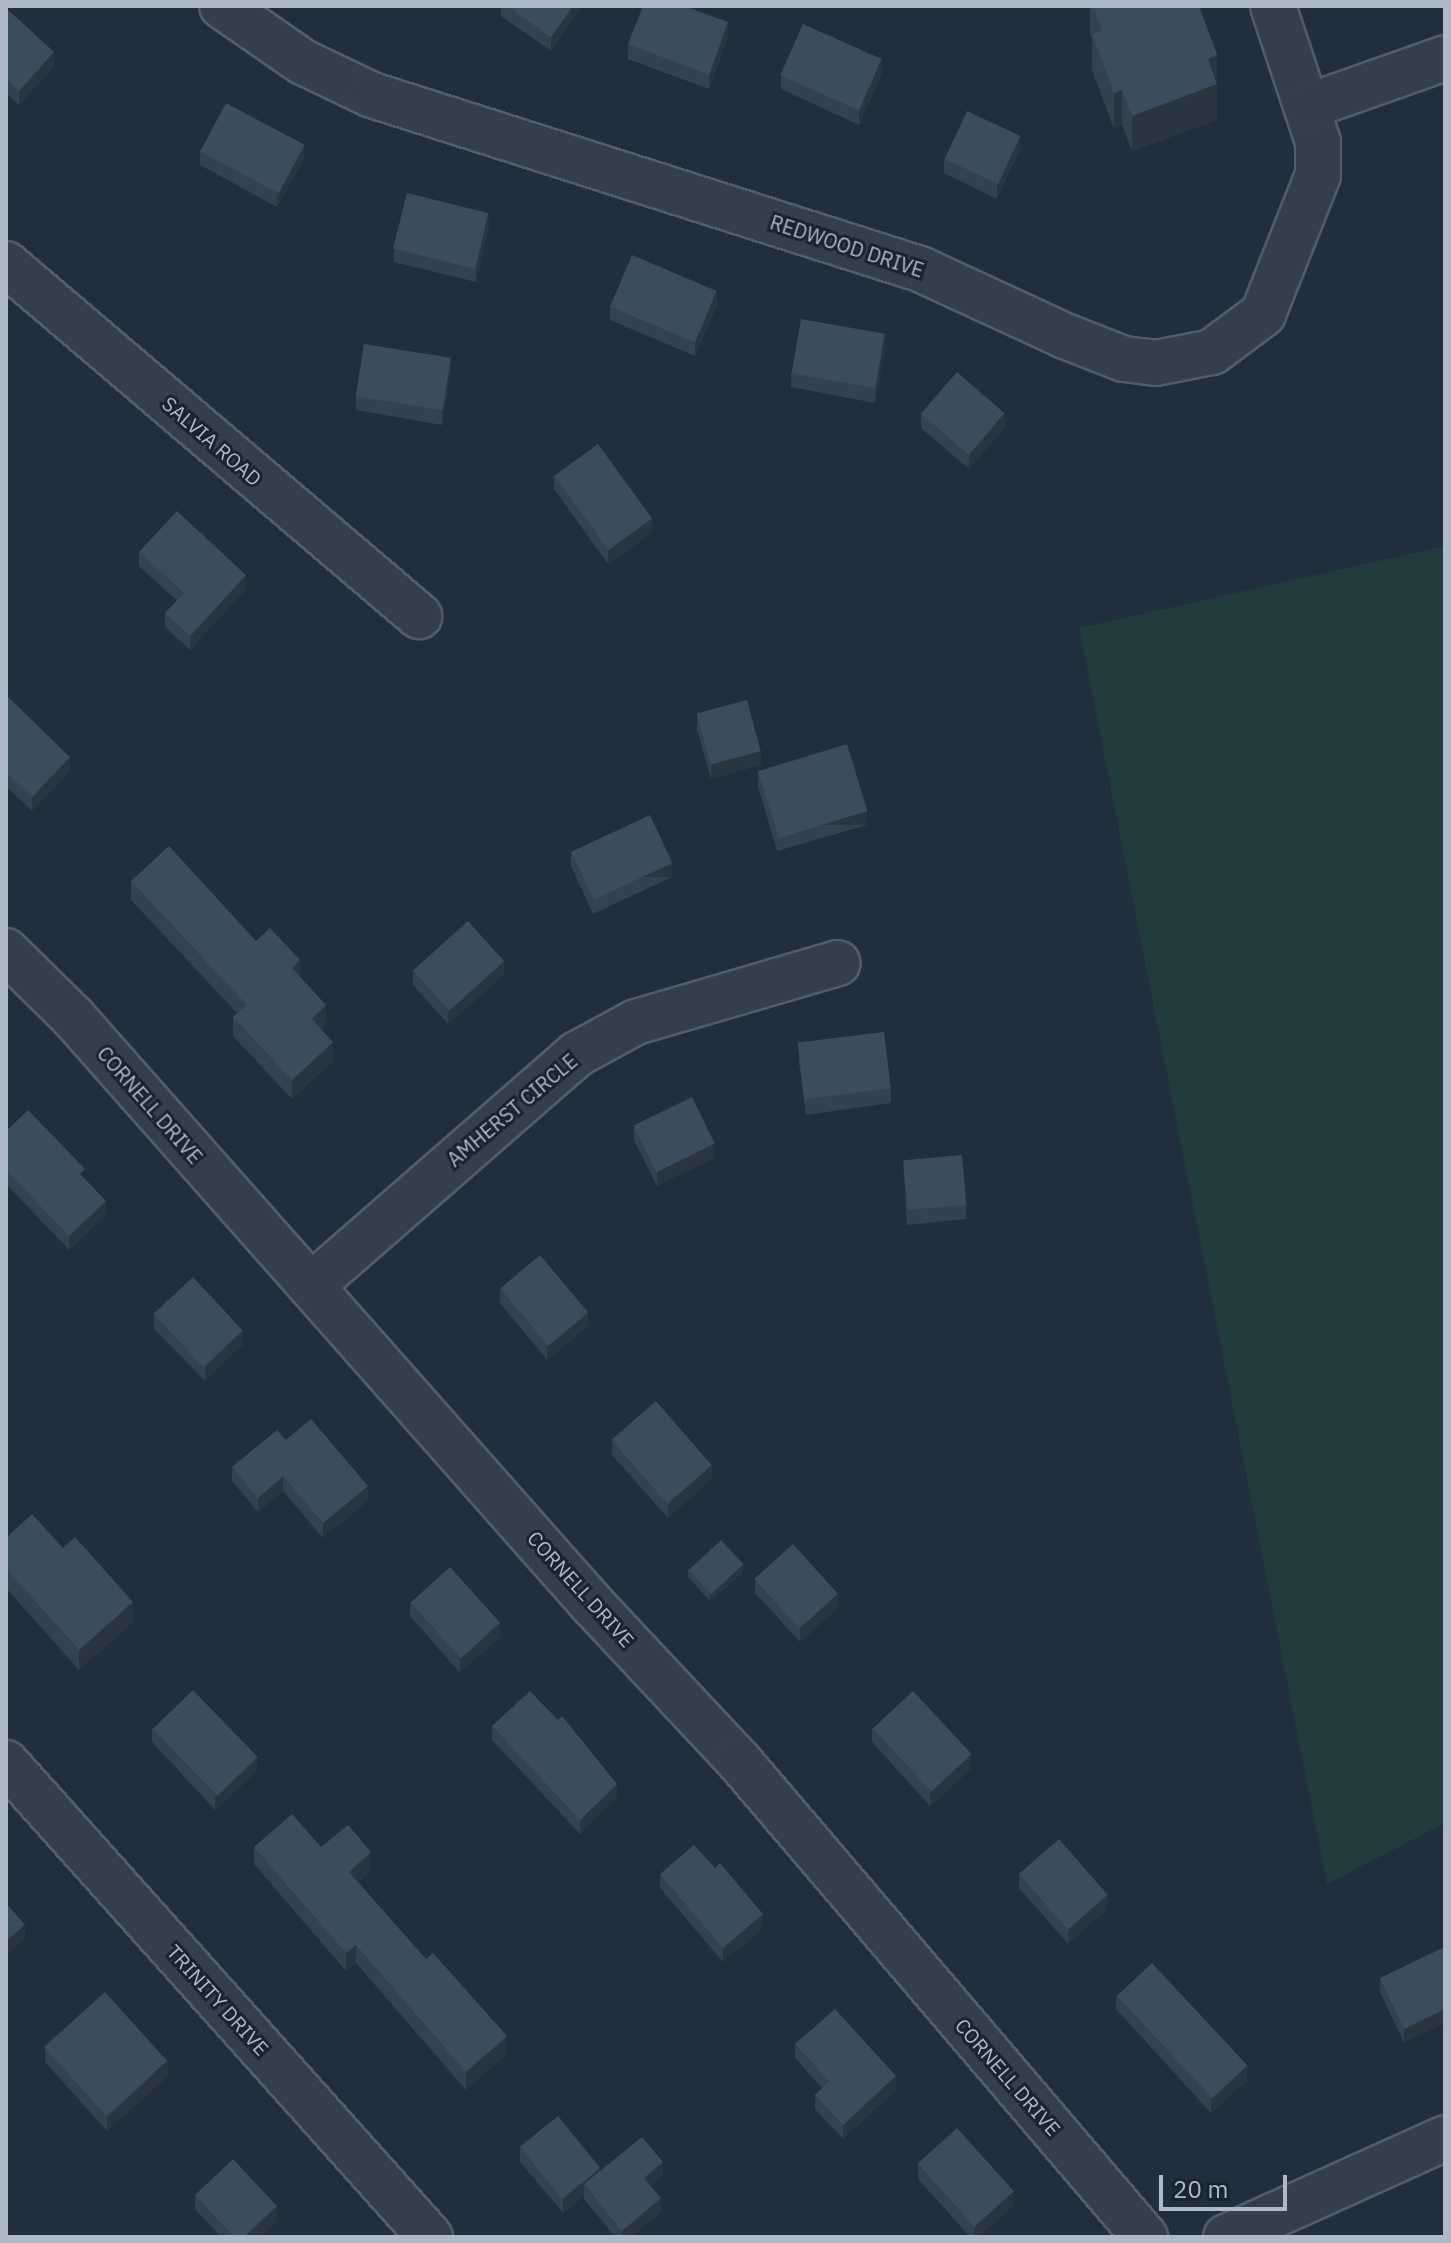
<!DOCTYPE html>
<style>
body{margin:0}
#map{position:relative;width:1451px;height:2243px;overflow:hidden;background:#202e3d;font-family:"IBM Plex Sans",sans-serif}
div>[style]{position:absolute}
.green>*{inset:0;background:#223c3e}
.roads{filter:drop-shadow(2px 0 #525d6b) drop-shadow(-2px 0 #525d6b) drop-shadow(0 2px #525d6b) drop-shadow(0 -2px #525d6b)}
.minor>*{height:44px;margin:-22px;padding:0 22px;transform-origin:22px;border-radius:22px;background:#343f4d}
.wall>*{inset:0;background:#334150}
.shaded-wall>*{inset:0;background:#293541;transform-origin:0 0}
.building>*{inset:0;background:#3b4c5d;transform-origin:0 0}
span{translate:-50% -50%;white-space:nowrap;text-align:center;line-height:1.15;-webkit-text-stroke:6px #192432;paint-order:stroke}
.street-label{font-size:20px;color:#afbac9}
.frame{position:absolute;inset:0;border:8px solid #afbac9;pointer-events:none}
.scale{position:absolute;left:1159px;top:2175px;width:128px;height:36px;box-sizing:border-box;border:4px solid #afbac9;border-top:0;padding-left:10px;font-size:24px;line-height:28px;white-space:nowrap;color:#afbac9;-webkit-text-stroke:6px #192432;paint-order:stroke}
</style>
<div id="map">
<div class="green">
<i style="clip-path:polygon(1445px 546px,1445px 1823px,1327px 1884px,1079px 628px)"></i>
</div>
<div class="roads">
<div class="minor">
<i style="left:222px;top:6px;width:98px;rotate:34.7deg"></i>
<i style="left:303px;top:62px;width:76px;rotate:25.6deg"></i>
<i style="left:372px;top:95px;width:575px;rotate:17.62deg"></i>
<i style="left:920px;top:269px;width:160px;rotate:24.8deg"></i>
<i style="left:1065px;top:336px;width:63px;rotate:21.3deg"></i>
<i style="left:1124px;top:359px;width:32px;rotate:7deg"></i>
<i style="left:1156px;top:363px;width:57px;rotate:-11.1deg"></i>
<i style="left:1212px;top:352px;width:64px;rotate:-36.7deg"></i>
<i style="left:1263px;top:314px;width:149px;rotate:-68.4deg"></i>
<i style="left:1318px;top:175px;width:33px;rotate:-90deg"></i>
<i style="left:1318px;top:142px;width:143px;rotate:-108.3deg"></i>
<i style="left:1307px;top:107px;width:146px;rotate:-19.5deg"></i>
<i style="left:6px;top:264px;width:543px;rotate:40.44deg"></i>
<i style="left:6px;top:951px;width:94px;rotate:44.6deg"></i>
<i style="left:73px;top:1017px;width:784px;rotate:48.52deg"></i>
<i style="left:592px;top:1604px;width:215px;rotate:46.9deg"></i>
<i style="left:739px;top:1761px;width:626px;rotate:49.54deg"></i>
<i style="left:311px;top:1286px;width:353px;rotate:-41.1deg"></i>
<i style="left:577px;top:1054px;width:67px;rotate:-28.5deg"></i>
<i style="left:636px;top:1022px;width:210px;rotate:-16.3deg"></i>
<i style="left:6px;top:1763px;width:636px;rotate:48.19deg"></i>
<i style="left:1226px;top:2237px;width:240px;rotate:-24.3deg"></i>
</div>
</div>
<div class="wall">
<i style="clip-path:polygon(501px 6px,581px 6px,581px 8px,551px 51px,501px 16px)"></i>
<i style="clip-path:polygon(1090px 6px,1199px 6px,1217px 55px,1217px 120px,1132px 151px,1122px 125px,1114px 129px,1092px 70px,1092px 39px,1090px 34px)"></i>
<i style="clip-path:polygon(6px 8px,54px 66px,19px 105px,6px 93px)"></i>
<i style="clip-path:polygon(728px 37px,709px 89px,628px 59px,628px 44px)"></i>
<i style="clip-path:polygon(882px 74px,859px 125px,781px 89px,781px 75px)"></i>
<i style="clip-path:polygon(1020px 150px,997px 199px,944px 173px,944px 159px)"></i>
<i style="clip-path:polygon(200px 151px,304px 159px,277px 207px,200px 165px)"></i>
<i style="clip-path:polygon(489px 227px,476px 282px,394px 262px,394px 248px)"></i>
<i style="clip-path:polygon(717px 305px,695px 356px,610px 320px,610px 306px)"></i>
<i style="clip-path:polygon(885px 349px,875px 403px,791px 387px,791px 373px)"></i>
<i style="clip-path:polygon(451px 372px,442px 425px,356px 410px,356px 396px)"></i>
<i style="clip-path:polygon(921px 414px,1005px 427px,969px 469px,921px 428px)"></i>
<i style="clip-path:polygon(554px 475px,652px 533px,608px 564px,554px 489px)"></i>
<i style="clip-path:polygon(139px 552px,246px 589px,190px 650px,165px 627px,165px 613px,177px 601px,139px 566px)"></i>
<i style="clip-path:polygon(6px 695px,70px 771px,32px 811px,6px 786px)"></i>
<i style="clip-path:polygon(697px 715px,761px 765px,711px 779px,697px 729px)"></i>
<i style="clip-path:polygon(758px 772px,867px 825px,777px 851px,758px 786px)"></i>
<i style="clip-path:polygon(571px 852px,672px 877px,593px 914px,571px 866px)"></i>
<i style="clip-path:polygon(131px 881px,256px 941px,300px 977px,326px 1024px,321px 1029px,333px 1061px,292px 1099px,233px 1036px,233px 1017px,237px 1013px,131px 900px)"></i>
<i style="clip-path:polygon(413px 970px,504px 975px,448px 1024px,413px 985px)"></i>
<i style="clip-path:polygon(799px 1049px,891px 1089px,891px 1103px,806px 1115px,799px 1063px)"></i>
<i style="clip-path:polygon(634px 1126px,715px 1158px,657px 1186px,634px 1140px)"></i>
<i style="clip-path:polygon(6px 1131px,85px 1179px,106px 1215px,69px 1250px,6px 1184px)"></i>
<i style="clip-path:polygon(903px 1160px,966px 1205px,966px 1219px,907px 1225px)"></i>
<i style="clip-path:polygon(500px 1289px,588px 1326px,547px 1360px,500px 1303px)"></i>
<i style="clip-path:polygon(154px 1314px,243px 1344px,205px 1381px,154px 1329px)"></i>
<i style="clip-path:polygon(286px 1440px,368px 1500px,323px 1538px,283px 1491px,258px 1512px,232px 1481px,232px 1467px)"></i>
<i style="clip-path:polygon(612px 1441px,712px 1479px,668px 1518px,612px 1455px)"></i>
<i style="clip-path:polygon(6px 1538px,63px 1548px,133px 1622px,79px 1670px,6px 1588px)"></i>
<i style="clip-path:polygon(688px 1569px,743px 1572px,710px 1601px,688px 1577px)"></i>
<i style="clip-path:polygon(755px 1579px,838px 1608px,800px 1642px,755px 1593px)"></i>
<i style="clip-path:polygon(410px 1602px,500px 1637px,460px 1673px,410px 1616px)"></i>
<i style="clip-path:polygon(492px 1726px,617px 1798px,580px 1834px,492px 1740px)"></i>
<i style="clip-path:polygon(152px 1728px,257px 1771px,215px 1810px,152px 1742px)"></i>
<i style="clip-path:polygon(872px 1728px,971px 1769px,930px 1806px,872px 1742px)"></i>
<i style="clip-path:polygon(254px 1847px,321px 1847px,371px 1870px,358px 1882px,507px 2054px,466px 2090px,356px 1963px,346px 1971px,254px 1864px)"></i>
<i style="clip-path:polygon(660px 1874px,763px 1928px,723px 1962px,660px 1888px)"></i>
<i style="clip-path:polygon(1019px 1874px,1107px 1909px,1068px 1944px,1019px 1888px)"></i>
<i style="clip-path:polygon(1445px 1947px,1404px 2043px,1380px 1992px,1380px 1978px)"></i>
<i style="clip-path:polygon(1116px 1995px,1247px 2081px,1211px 2113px,1116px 2009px)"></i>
<i style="clip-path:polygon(795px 2044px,896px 2090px,843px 2139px,815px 2109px,815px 2095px,822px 2088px,795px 2058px)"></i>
<i style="clip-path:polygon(45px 2048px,168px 2076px,107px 2131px,45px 2062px)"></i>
<i style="clip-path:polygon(520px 2147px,600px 2171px,663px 2176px,651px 2186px,661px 2212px,631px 2237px,615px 2237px,584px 2199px,584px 2196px,563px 2213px,520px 2162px)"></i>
<i style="clip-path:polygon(918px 2164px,1014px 2205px,978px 2237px,970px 2237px,918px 2179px)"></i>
<i style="clip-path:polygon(195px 2195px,277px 2221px,259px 2237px,221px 2237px,195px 2209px)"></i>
</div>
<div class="shaded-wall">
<i style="clip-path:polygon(573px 6px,581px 6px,581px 8px,551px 51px,551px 37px)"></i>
<i style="clip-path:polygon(728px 22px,728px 37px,709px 89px,709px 75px)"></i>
<i style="clip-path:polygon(54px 52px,54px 66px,19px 105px,19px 91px)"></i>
<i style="clip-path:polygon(1217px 55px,1217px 120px,1132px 151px,1132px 116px,1208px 59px)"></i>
<i style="clip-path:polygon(882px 59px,882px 74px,859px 125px,859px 111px)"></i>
<i style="clip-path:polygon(1122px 90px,1122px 125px,1114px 129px,1114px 93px)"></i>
<i style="clip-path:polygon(1020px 136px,1020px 150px,997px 199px,997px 184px)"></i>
<i style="clip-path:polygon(304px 145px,304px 159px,277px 207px,277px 193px)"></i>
<i style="clip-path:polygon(489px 213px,489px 227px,476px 282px,476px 268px)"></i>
<i style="clip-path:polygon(717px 291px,717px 305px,695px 356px,695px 342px)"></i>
<i style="clip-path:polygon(885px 334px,885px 349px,875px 403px,875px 388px)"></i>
<i style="clip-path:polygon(451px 358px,451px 372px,442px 425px,442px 410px)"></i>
<i style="clip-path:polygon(1005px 413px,1005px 427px,969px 469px,969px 455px)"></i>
<i style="clip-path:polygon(652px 518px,652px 533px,608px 564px,608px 550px)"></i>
<i style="clip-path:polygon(246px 575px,246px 589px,190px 650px,190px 636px)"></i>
<i style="clip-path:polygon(761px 751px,761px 765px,711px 779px,711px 764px)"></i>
<i style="clip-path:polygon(70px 757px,70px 771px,32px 811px,32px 797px)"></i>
<i style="left:867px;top:811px;width:14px;height:94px;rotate:90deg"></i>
<i style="left:672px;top:863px;width:14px;height:87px;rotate:90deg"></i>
<i style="clip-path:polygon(300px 960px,300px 979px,292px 968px)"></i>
<i style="clip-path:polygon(504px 961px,504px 975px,448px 1024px,448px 1010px)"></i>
<i style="clip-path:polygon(326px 1005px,326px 1024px,312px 1038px,312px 1019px)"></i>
<i style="clip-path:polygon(333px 1042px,333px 1061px,292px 1099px,292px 1080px)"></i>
<i style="clip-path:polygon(715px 1144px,715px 1158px,657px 1186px,657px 1172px)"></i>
<i style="clip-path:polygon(106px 1201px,106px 1215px,69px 1250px,69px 1236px)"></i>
<i style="clip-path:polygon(588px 1312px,588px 1326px,547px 1360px,547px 1346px)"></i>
<i style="clip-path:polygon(243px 1330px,243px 1344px,205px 1381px,205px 1367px)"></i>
<i style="clip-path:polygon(712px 1465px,712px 1479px,668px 1518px,668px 1504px)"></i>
<i style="clip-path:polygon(283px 1476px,283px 1491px,258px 1512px,258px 1498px)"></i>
<i style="clip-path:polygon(368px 1486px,368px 1500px,323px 1538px,323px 1523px)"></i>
<i style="clip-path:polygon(743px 1564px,743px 1572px,710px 1601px,710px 1594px)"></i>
<i style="clip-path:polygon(838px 1594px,838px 1608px,800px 1642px,800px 1628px)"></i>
<i style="clip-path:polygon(133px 1602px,133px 1622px,79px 1670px,79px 1650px)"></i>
<i style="clip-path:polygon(500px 1623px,500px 1637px,460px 1673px,460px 1658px)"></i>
<i style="clip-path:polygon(971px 1754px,971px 1769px,930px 1806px,930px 1792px)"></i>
<i style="clip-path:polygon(257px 1757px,257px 1771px,215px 1810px,215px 1796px)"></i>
<i style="clip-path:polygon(617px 1784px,617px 1798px,580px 1834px,580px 1820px)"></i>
<i style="clip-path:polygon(371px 1852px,371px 1870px,349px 1889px,349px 1872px)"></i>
<i style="clip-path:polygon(1107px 1895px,1107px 1909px,1068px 1944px,1068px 1930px)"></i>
<i style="clip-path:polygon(763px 1914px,763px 1928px,723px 1962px,723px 1948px)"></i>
<i style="clip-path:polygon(25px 1925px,25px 1939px,6px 1955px,6px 1941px)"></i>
<i style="clip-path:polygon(356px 1945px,356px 1963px,346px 1971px,346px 1953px)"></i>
<i style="clip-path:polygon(1445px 2009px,1445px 2023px,1404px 2043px,1404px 2029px)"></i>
<i style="clip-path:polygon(507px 2036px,507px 2054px,466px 2090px,466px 2072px)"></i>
<i style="clip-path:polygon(168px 2061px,168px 2076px,107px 2131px,107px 2117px)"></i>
<i style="clip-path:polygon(1247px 2066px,1247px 2081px,1211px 2113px,1211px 2099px)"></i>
<i style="clip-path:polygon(896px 2076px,896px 2090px,843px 2139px,843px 2125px)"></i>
<i style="clip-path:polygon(663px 2162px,663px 2176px,644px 2192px,644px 2178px)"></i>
<i style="clip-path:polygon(600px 2168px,600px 2182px,584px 2184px,584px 2196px,563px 2213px,563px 2199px)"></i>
<i style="clip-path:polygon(1014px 2191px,1014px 2205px,978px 2237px,974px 2237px,974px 2227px)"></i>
<i style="clip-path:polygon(661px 2198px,661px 2212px,631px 2237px,622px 2237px,622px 2231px)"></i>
<i style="clip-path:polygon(277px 2206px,277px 2221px,259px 2237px,244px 2237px)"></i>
</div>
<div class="building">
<i style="clip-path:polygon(507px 6px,573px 6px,551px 37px)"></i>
<i style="clip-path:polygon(643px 6px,684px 6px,728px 22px,709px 75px,628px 44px)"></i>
<i style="clip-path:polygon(1093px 6px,1199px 6px,1217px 55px,1208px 59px,1217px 84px,1132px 116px,1122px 90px,1114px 93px,1092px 34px,1102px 31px)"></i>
<i style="clip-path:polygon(6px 8px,54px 52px,19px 91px,6px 78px)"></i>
<i style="left:803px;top:24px;width:86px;height:56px;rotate:24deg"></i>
<i style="left:226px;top:103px;width:89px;height:55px;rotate:28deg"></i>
<i style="left:967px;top:111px;width:59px;height:53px;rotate:25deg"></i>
<i style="left:407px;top:193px;width:84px;height:57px;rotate:14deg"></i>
<i style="left:632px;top:255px;width:92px;height:56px;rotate:23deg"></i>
<i style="left:801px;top:319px;width:85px;height:55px;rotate:10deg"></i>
<i style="left:364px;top:344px;width:88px;height:53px;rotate:9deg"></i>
<i style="left:957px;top:372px;width:63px;height:55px;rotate:41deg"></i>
<i style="left:598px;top:444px;width:92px;height:54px;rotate:54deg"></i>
<i style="clip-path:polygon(177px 511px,246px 575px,190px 636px,165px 613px,184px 593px,139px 552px)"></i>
<i style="clip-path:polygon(6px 695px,70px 757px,32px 797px,6px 772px)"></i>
<i style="left:747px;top:700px;width:53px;height:52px;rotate:75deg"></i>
<i style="left:847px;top:744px;width:70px;height:93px;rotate:73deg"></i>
<i style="left:650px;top:815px;width:53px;height:87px;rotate:65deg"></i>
<i style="clip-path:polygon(169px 846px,256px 941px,270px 928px,300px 960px,292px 968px,326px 1005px,312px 1019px,333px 1042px,292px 1080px,233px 1017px,247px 1005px,131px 881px)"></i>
<i style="left:468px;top:921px;width:54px;height:74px;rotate:48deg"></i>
<i style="left:884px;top:1032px;width:57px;height:87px;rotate:83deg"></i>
<i style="left:692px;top:1097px;width:52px;height:65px;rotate:64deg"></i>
<i style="clip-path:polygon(28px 1110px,85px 1169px,80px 1174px,106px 1201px,69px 1236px,6px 1170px,6px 1131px)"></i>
<i style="left:962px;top:1155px;width:50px;height:59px;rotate:85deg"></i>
<i style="left:540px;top:1255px;width:75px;height:52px;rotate:50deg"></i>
<i style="left:193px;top:1277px;width:73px;height:54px;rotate:47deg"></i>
<i style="left:656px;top:1401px;width:85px;height:59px;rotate:49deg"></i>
<i style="clip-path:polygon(311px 1419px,368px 1486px,323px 1523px,283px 1476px,258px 1498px,232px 1467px,277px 1430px,286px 1440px)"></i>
<i style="clip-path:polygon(32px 1514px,63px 1548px,75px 1537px,133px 1602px,79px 1650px,6px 1568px,6px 1538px)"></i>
<i style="left:721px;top:1540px;width:33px;height:44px;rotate:47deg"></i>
<i style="left:793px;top:1544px;width:67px;height:52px;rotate:48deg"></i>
<i style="left:450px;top:1567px;width:75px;height:53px;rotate:48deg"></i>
<i style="left:193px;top:1690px;width:93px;height:56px;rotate:46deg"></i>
<i style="clip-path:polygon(530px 1691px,558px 1720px,562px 1716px,617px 1784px,580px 1820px,492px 1726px)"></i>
<i style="left:913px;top:1691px;width:86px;height:55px;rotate:47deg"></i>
<i style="clip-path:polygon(292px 1814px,321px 1847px,348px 1825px,371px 1852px,349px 1872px,426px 1959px,433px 1953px,507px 2036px,466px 2072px,356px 1945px,346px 1953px,254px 1847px)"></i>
<i style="left:1059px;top:1839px;width:74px;height:53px;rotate:49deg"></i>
<i style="clip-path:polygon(694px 1845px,715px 1868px,720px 1863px,763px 1914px,723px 1948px,660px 1874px)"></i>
<i style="clip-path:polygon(6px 1903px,25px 1925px,6px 1941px)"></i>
<i style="clip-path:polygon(1445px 1947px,1445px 2009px,1404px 2029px,1380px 1978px)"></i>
<i style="left:1152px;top:1963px;width:140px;height:48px;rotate:47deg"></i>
<i style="left:105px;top:1992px;width:93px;height:82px;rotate:48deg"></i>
<i style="clip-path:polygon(835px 2009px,896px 2076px,843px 2125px,815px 2095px,829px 2081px,795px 2044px)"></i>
<i style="left:558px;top:2116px;width:67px;height:49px;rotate:51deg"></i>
<i style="left:957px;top:2128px;width:85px;height:53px;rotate:48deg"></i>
<i style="clip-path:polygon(642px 2137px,663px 2162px,644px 2178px,661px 2198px,622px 2231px,584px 2184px)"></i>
<i style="clip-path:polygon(233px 2159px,277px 2206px,244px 2237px,234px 2237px,195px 2195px)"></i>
</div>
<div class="street-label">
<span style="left:847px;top:246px;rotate:18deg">REDWOOD DRIVE</span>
<span style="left:212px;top:441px;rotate:41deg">SALVIA ROAD</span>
<span style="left:150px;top:1105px;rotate:49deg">CORNELL DRIVE</span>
<span style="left:512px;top:1110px;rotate:-40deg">AMHERST CIRCLE</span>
<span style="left:581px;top:1589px;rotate:48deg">CORNELL DRIVE</span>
<span style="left:218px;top:2000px;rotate:48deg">TRINITY DRIVE</span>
<span style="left:1008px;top:2077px;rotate:49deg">CORNELL DRIVE</span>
</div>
<div class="frame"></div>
<div class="scale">20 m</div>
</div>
